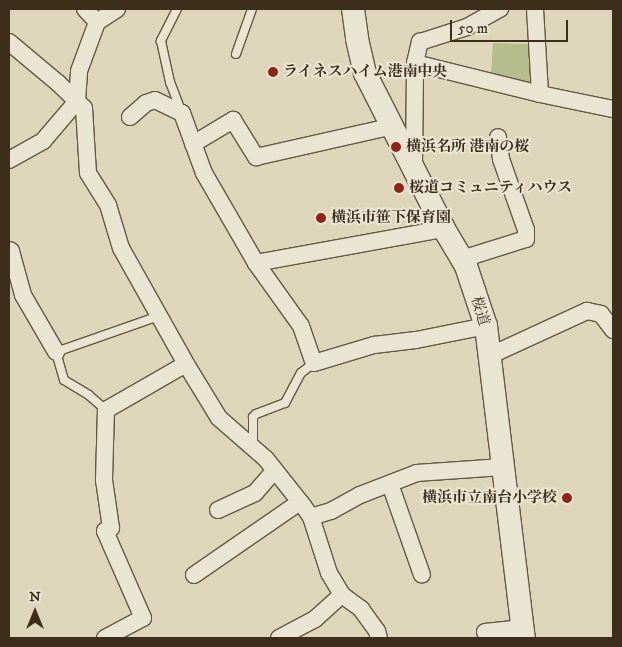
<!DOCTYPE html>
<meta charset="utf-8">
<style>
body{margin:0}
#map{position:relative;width:622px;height:647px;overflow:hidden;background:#ded6bb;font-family:"IM FELL DW Pica","Noto Serif JP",serif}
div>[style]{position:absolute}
.green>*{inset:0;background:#b5bd8d}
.roads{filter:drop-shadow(1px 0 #655843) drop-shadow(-1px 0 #655843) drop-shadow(0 1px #655843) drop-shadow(0 -1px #655843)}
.lane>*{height:8px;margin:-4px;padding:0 4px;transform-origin:4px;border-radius:4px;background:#eae4d3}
.street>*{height:16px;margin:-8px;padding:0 8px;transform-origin:8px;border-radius:8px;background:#eae4d3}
.secondary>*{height:22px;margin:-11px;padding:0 11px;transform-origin:11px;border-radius:11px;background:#eae4d3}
.dots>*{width:14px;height:14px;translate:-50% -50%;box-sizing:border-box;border:2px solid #eae4d3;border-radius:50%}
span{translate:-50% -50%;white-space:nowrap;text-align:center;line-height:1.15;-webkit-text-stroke:4px #eae4d3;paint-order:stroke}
.poi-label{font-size:15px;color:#3d2e1b;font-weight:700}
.left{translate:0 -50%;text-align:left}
.right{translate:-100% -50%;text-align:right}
.street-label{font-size:15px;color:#3d2e1b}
.frame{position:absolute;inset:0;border:10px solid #3d2e1b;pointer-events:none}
.north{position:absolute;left:10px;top:587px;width:50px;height:50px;-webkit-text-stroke:4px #eae4d3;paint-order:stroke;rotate:0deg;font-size:14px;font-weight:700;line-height:20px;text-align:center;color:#3d2e1b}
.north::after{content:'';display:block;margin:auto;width:18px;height:22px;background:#3d2e1b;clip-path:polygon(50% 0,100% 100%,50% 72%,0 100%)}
.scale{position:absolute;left:450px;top:20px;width:118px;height:22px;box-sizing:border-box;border:2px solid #3d2e1b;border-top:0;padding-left:6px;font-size:15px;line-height:18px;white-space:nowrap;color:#3d2e1b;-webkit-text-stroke:4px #eae4d3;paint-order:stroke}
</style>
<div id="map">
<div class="green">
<i style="clip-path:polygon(493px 43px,529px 44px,532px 85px,491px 73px)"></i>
</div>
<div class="roads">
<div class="lane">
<i style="left:177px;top:9px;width:36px;rotate:117deg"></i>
<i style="left:161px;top:41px;width:42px;rotate:77.6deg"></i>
<i style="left:170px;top:82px;width:30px;rotate:69deg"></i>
<i style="left:236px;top:54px;width:48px;rotate:-70.4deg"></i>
<i style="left:106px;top:410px;width:23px;rotate:-139deg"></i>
<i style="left:89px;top:395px;width:29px;rotate:-149deg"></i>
<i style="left:64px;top:380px;width:29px;rotate:-106deg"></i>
<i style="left:56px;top:352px;width:109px;rotate:-19.3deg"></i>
<i style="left:253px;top:447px;width:30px;rotate:-90deg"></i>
<i style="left:253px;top:417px;width:4px;rotate:-45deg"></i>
<i style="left:256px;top:414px;width:31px;rotate:-21deg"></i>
<i style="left:285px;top:403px;width:34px;rotate:-62deg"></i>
<i style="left:301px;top:373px;width:16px;rotate:-38deg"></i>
</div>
<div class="street">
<i style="left:85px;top:9px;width:18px;rotate:47deg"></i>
<i style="left:535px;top:9px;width:85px;rotate:86.6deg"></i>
<i style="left:9px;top:42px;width:64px;rotate:39.9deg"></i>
<i style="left:58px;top:83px;width:36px;rotate:44deg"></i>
<i style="left:84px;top:108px;width:65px;rotate:86.5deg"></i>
<i style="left:88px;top:173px;width:38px;rotate:58deg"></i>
<i style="left:108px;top:205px;width:45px;rotate:73.2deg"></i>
<i style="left:121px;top:248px;width:133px;rotate:60.7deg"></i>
<i style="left:186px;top:364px;width:63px;rotate:58.6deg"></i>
<i style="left:219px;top:418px;width:62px;rotate:41.1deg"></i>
<i style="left:266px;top:459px;width:61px;rotate:51.6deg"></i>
<i style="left:304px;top:507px;width:12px;rotate:55deg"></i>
<i style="left:311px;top:517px;width:59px;rotate:72.2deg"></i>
<i style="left:329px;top:573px;width:26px;rotate:59deg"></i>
<i style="left:342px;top:595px;width:24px;rotate:36deg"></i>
<i style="left:361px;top:609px;width:27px;rotate:54deg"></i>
<i style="left:377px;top:631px;width:7px;rotate:74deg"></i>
<i style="left:415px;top:63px;width:129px;rotate:13.9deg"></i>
<i style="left:540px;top:94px;width:75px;rotate:11.6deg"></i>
<i style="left:130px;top:117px;width:21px;rotate:-41deg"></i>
<i style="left:146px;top:103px;width:9px;rotate:-18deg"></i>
<i style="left:155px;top:100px;width:30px;rotate:26deg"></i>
<i style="left:182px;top:113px;width:64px;rotate:69.9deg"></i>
<i style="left:204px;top:173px;width:104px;rotate:60deg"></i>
<i style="left:256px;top:263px;width:77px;rotate:54.5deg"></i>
<i style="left:301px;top:326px;width:39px;rotate:71deg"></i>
<i style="left:314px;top:363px;width:63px;rotate:-16.7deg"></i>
<i style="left:374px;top:345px;width:42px;rotate:-6.8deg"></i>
<i style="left:416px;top:340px;width:71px;rotate:-11.3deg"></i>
<i style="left:193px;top:144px;width:47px;rotate:-31deg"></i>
<i style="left:233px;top:120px;width:44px;rotate:58.1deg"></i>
<i style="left:256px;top:157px;width:141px;rotate:-12.7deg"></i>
<i style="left:9px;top:160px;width:39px;rotate:-29deg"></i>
<i style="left:43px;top:141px;width:52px;rotate:-49.6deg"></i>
<i style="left:77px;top:101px;width:30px;rotate:-86deg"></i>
<i style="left:79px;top:71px;width:52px;rotate:-69.8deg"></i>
<i style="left:97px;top:22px;width:24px;rotate:-33deg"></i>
<i style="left:414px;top:165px;width:102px;rotate:-89.4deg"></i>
<i style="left:415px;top:63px;width:22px;rotate:-77deg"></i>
<i style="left:420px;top:42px;width:49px;rotate:-17.7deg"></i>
<i style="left:467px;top:27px;width:38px;rotate:-29deg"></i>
<i style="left:9px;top:250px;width:2px;rotate:27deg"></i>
<i style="left:11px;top:251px;width:46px;rotate:74.7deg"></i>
<i style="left:23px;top:295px;width:66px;rotate:59.9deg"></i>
<i style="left:462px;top:259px;width:67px;rotate:-17.4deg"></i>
<i style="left:526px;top:239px;width:9px;rotate:-90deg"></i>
<i style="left:526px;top:230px;width:75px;rotate:-109.4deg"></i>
<i style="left:501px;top:159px;width:22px;rotate:-98deg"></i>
<i style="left:256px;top:263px;width:191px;rotate:-10.3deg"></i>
<i style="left:489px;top:356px;width:108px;rotate:-24.7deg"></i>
<i style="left:587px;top:311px;width:14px;rotate:12deg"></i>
<i style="left:601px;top:314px;width:20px;rotate:53deg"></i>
<i style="left:390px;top:484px;width:96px;rotate:70.6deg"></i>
<i style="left:218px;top:510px;width:41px;rotate:-24.7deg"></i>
<i style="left:255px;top:493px;width:30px;rotate:-49deg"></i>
<i style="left:311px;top:517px;width:21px;rotate:-17deg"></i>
<i style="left:331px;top:511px;width:33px;rotate:-29deg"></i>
<i style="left:360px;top:495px;width:61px;rotate:-21.1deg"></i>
<i style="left:417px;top:473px;width:85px;rotate:-4deg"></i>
<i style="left:194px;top:575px;width:129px;rotate:-34.6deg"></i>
<i style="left:485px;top:632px;width:38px;rotate:-6deg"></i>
<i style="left:105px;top:638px;width:43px;rotate:-27.8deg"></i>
<i style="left:143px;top:618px;width:95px;rotate:-113.6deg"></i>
<i style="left:105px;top:531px;width:7px;rotate:-27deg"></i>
<i style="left:111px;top:528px;width:49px;rotate:-98.3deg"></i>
<i style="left:104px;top:480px;width:70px;rotate:-88.4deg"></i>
<i style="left:106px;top:410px;width:92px;rotate:-29.9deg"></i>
<i style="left:279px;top:638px;width:41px;rotate:-27.8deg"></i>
<i style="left:315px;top:619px;width:36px;rotate:-42deg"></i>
</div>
<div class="secondary">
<i style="left:353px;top:9px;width:30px;rotate:82deg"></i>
<i style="left:357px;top:39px;width:35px;rotate:77deg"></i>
<i style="left:365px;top:73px;width:175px;rotate:63.1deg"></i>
<i style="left:444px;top:229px;width:43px;rotate:59.3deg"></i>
<i style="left:466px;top:266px;width:63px;rotate:71.6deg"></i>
<i style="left:486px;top:326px;width:314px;rotate:83.1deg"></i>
</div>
</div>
<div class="dots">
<i style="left:273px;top:72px;background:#8f2418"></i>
<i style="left:396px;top:147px;background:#8f2418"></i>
<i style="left:399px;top:188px;background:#8f2418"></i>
<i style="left:321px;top:218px;background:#8f2418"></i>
<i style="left:567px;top:498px;background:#8f2418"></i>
</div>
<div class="poi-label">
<span class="left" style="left:283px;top:72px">ライネスハイム港南中央</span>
<span class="left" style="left:406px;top:147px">横浜名所 港南の桜</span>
<span class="left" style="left:409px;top:188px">桜道コミュニティハウス</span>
<span class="left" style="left:331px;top:218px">横浜市笹下保育園</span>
<span class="right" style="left:557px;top:498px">横浜市立南台小学校</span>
</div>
<div class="street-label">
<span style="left:480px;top:311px;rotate:73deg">桜道</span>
</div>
<div class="frame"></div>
<div class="north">N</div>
<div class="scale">50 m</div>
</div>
